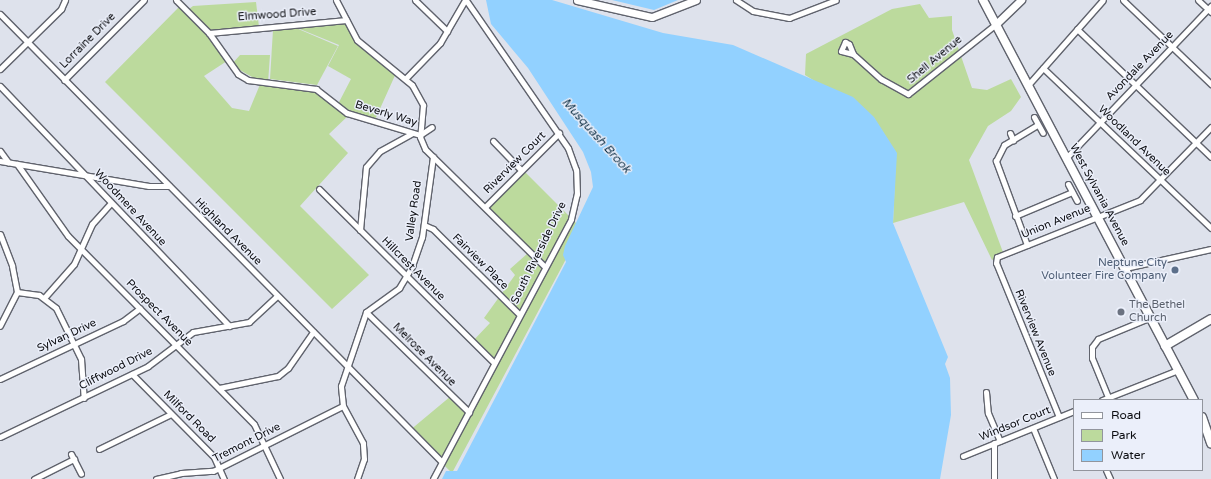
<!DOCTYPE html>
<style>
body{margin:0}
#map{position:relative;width:1211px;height:479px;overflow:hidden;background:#dee2ec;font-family:"Varela Round",sans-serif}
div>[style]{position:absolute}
.green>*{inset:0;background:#bcda9d}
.water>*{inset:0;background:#92d1ff}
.roads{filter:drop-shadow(1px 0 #60636d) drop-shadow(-1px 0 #60636d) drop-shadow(0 1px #60636d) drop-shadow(0 -1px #60636d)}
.street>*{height:5px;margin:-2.5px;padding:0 2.5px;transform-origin:2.5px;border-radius:2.5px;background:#fff}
.secondary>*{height:7px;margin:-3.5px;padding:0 3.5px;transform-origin:3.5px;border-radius:3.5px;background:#fff}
.primary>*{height:8px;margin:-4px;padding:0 4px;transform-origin:4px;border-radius:4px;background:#fff}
.dots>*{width:11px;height:11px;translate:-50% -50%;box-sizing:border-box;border:2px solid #ebeffa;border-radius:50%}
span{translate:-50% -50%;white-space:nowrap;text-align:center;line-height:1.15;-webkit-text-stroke:3px #ebeffa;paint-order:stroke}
.street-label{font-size:11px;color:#0c0d11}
.service-label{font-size:11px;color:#4e5e75}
.right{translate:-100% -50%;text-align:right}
.worship-label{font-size:11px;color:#5b616d}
.left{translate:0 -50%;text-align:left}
.water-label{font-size:12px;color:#0d3148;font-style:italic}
.legend{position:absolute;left:1073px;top:399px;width:130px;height:72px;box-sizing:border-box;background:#ebeffa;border:1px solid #92959d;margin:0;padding:5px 7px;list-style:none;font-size:12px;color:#0c0d11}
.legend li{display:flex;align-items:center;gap:8px;height:20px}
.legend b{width:20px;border:1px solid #92959d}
</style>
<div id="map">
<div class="green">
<i style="clip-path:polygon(256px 2px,259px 27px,209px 36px,227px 61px,204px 76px,232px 108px,249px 111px,261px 82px,231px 65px,240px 55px,270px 55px,268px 83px,317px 89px,337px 106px,351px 79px,328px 66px,339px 45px,290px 25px,346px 20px,360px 43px,397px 71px,374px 122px,350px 114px,329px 134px,348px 153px,300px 206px,369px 275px,332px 309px,105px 82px,179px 7px,185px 12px,193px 6px)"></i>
<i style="clip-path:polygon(920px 4px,929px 18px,952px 16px,952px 30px,972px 88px,987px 90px,1011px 79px,1021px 97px,1011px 111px,988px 126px,969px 160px,1004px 255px,992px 260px,964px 202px,893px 223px,896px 153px,874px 118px,805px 75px,806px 54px,892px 9px)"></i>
<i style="clip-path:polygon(296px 28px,338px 46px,317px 85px,270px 79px,273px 30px)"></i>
<i style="clip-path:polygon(523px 170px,582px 229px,452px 473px,409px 431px,451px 396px,469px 414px,494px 366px,471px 343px,490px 323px,484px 318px,515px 275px,510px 269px,528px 253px,485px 209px)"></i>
</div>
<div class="water">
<i style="clip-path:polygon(486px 0,552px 0,663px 33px,733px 45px,853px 97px,874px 117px,897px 153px,893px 223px,948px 357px,945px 364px,950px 378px,951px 415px,940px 479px,442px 479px,446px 471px,457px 471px,566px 262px,563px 255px,565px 246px,593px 187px,591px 172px,583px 152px,528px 68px,491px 24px)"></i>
<i style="clip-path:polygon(612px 0,678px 0,654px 10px)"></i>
</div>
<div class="roads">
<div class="street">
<i style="left:176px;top:0;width:47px;rotate:45deg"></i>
<i style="left:209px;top:33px;width:50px;rotate:54.7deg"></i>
<i style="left:238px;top:74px;width:12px;rotate:31deg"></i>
<i style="left:248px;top:80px;width:69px;rotate:7.5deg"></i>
<i style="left:316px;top:89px;width:39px;rotate:38deg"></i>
<i style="left:347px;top:113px;width:76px;rotate:16.8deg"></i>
<i style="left:420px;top:135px;width:14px;rotate:-34deg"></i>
<i style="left:336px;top:0;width:45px;rotate:62.3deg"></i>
<i style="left:357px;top:40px;width:71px;rotate:39.3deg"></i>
<i style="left:412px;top:85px;width:23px;rotate:61deg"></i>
<i style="left:423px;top:105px;width:32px;rotate:95deg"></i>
<i style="left:420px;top:137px;width:13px;rotate:67deg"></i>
<i style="left:425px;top:149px;width:168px;rotate:44.5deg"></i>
<i style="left:415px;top:0;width:45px;rotate:44.1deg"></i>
<i style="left:736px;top:0;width:20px;rotate:33deg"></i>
<i style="left:753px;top:11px;width:37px;rotate:11deg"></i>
<i style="left:789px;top:18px;width:50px;rotate:-21deg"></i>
<i style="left:1123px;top:0;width:122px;rotate:43.7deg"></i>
<i style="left:1198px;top:0;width:18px;rotate:43deg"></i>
<i style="left:0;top:14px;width:629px;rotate:45.39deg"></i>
<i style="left:1077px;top:29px;width:185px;rotate:43.7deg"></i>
<i style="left:209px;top:33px;width:138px;rotate:-5.4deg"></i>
<i style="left:845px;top:42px;width:4px;rotate:27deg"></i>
<i style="left:849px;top:44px;width:11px;rotate:68deg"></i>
<i style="left:853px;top:54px;width:12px;rotate:-166deg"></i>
<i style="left:841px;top:51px;width:10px;rotate:-66deg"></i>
<i style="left:853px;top:54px;width:38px;rotate:42deg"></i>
<i style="left:881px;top:79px;width:31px;rotate:29deg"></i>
<i style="left:908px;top:94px;width:112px;rotate:-38.5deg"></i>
<i style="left:1043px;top:68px;width:232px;rotate:43.6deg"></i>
<i style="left:0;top:69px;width:86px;rotate:-44.5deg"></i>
<i style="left:61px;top:9px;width:10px;rotate:-66deg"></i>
<i style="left:406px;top:78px;width:49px;rotate:-45.8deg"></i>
<i style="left:440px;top:43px;width:50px;rotate:-59.8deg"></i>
<i style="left:64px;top:80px;width:113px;rotate:-45deg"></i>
<i style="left:1028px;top:85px;width:113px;rotate:-48.6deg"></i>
<i style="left:0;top:86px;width:332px;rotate:46.3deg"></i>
<i style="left:1034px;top:117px;width:18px;rotate:61deg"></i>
<i style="left:1010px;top:133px;width:8px;rotate:67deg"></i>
<i style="left:493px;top:141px;width:40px;rotate:46deg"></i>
<i style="left:0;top:151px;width:14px;rotate:54deg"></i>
<i style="left:1067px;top:157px;width:209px;rotate:-46.4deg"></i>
<i style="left:0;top:161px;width:151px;rotate:9.5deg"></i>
<i style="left:149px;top:186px;width:20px"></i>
<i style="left:17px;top:164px;width:88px;rotate:54.7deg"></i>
<i style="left:68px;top:236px;width:264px;rotate:45.3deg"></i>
<i style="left:254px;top:424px;width:61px;rotate:64.7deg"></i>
<i style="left:1068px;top:184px;width:19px;rotate:62deg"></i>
<i style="left:319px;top:189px;width:247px;rotate:44.8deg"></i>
<i style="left:485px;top:207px;width:105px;rotate:-45deg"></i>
<i style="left:1015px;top:216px;width:62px;rotate:-22.8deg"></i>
<i style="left:424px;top:225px;width:10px;rotate:24deg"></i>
<i style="left:433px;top:229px;width:122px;rotate:44.7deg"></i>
<i style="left:360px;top:230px;width:63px;rotate:-84.6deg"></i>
<i style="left:366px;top:167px;width:21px;rotate:-49deg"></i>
<i style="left:380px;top:151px;width:37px;rotate:-29deg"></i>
<i style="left:0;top:234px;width:34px;rotate:69deg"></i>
<i style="left:12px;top:266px;width:26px;rotate:79deg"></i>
<i style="left:17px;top:292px;width:38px;rotate:117deg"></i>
<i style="left:1027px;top:245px;width:90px;rotate:-110.3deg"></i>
<i style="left:996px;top:161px;width:18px;rotate:-63deg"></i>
<i style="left:1004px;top:145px;width:39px;rotate:-31deg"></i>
<i style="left:1125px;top:268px;width:88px;rotate:-12.5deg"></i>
<i style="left:17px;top:292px;width:22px;rotate:8deg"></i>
<i style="left:39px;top:295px;width:21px;rotate:37deg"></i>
<i style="left:56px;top:308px;width:57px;rotate:63.9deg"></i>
<i style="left:81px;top:359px;width:39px;rotate:86deg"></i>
<i style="left:44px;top:298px;width:45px;rotate:-48.6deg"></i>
<i style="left:74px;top:264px;width:44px;rotate:-65.8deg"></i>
<i style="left:92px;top:224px;width:27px;rotate:-48deg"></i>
<i style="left:366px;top:312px;width:144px;rotate:44.2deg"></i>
<i style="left:132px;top:374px;width:117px;rotate:45.3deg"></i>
<i style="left:214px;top:457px;width:24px;rotate:66deg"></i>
<i style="left:0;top:379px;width:136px;rotate:-25.2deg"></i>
<i style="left:123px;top:321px;width:21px;rotate:-37deg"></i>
<i style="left:219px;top:388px;width:60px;rotate:-11.5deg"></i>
<i style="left:278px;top:376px;width:13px;rotate:-39deg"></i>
<i style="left:288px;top:368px;width:44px;rotate:-55.2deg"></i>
<i style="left:986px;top:392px;width:21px;rotate:85deg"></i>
<i style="left:988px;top:413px;width:30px;rotate:67deg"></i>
<i style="left:1108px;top:397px;width:42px;rotate:-112.3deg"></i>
<i style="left:1092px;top:358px;width:11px;rotate:-90deg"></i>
<i style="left:1092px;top:347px;width:10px;rotate:-53deg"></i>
<i style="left:1098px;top:339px;width:57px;rotate:-22.5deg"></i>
<i style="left:1102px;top:400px;width:82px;rotate:-21.5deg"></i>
<i style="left:1059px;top:417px;width:166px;rotate:-112.2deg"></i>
<i style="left:996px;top:263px;width:6px;rotate:-81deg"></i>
<i style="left:997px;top:257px;width:154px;rotate:-21.7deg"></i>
<i style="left:1140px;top:200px;width:102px;rotate:-45.8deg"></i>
<i style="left:1033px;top:428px;width:55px;rotate:67.6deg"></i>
<i style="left:0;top:437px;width:164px;rotate:-25.6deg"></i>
<i style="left:148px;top:366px;width:56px;rotate:-37.1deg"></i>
<i style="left:193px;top:332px;width:57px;rotate:-10.1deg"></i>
<i style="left:249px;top:322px;width:38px;rotate:-43deg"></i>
<i style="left:99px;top:449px;width:80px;rotate:-25.9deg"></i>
<i style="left:71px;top:454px;width:22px;rotate:63deg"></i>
<i style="left:963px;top:456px;width:120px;rotate:-22.1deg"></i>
<i style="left:1106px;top:470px;width:10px;rotate:66deg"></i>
<i style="left:34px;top:479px;width:45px;rotate:-26.6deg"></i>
<i style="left:156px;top:479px;width:26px;rotate:-13deg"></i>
<i style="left:181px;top:473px;width:32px;rotate:-4deg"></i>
<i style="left:213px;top:471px;width:145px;rotate:-26.6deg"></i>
<i style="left:357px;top:479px;width:21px;rotate:-71deg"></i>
<i style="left:364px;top:459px;width:16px;rotate:-94deg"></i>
<i style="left:363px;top:443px;width:42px;rotate:-118.4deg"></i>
<i style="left:343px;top:406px;width:20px;rotate:-96deg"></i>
<i style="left:341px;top:386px;width:78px;rotate:-71.3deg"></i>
<i style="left:366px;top:312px;width:41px;rotate:-36deg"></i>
<i style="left:399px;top:288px;width:26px;rotate:-59deg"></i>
<i style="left:412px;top:266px;width:31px;rotate:-71deg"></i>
<i style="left:422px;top:237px;width:81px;rotate:-82.2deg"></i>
<i style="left:433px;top:479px;width:294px;rotate:-62deg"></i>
<i style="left:571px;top:219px;width:26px;rotate:-77deg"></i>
<i style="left:577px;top:194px;width:24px;rotate:-92deg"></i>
<i style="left:576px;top:170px;width:23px;rotate:-110deg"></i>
<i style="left:568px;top:148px;width:180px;rotate:-124.6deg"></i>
<i style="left:994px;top:479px;width:36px;rotate:-90deg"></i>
</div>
<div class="secondary">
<i style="left:577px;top:0;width:77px;rotate:12.8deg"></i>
<i style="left:652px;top:17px;width:47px;rotate:-21.1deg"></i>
<i style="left:996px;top:24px;width:35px;rotate:-44deg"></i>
</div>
<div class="primary">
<i style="left:983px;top:0;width:452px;rotate:62.2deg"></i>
<i style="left:1165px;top:346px;width:53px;rotate:-30.4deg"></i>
<i style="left:1202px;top:417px;width:28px;rotate:71deg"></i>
</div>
</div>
<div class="dots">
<i style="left:1175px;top:270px;background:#5c6f8a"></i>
<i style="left:1121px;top:312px;background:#6b7280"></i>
</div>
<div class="street-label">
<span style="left:277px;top:15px;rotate:-4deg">Elmwood Drive</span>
<span style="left:88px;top:41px;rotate:-45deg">Lorraine Drive</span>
<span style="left:935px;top:60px;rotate:-40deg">Shell Avenue</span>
<span style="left:1140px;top:66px;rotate:-46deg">Avondale Avenue</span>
<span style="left:386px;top:114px;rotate:17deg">Beverly Way</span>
<span style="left:1134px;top:141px;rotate:44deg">Woodland Avenue</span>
<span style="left:515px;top:163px;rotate:-45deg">Riverview Court</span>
<span style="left:1099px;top:195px;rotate:62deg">West Sylvania Avenue</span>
<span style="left:130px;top:208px;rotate:47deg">Woodmere Avenue</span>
<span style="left:414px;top:211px;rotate:-82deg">Valley Road</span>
<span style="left:1056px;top:222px;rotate:-22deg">Union Avenue</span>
<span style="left:228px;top:232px;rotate:45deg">Highland Avenue</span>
<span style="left:539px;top:253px;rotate:-64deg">South Riverside Drive</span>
<span style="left:480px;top:262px;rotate:45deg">Fairview Place</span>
<span style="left:413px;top:269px;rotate:45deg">Hillcrest Avenue</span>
<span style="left:159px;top:313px;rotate:45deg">Prospect Avenue</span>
<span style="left:1035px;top:333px;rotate:68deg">Riverview Avenue</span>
<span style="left:67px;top:336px;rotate:-25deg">Sylvan Drive</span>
<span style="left:424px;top:355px;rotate:45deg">Melrose Avenue</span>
<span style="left:116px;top:369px;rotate:-27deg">Cliffwood Drive</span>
<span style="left:189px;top:417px;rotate:45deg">Milford Road</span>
<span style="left:1015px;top:424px;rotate:-22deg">Windsor Court</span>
<span style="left:247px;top:443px;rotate:-27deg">Tremont Drive</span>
</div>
<div class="service-label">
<span class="right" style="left:1167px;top:270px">Neptune City<br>Volunteer Fire Company</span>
</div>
<div class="worship-label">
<span class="left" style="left:1129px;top:312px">The Bethel<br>Church</span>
</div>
<div class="water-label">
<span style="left:596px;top:136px;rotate:48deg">Musquash Brook</span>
</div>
<ul class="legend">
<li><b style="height:5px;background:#fff"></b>Road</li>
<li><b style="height:11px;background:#bcda9d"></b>Park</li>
<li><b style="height:11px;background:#92d1ff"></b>Water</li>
</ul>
</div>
